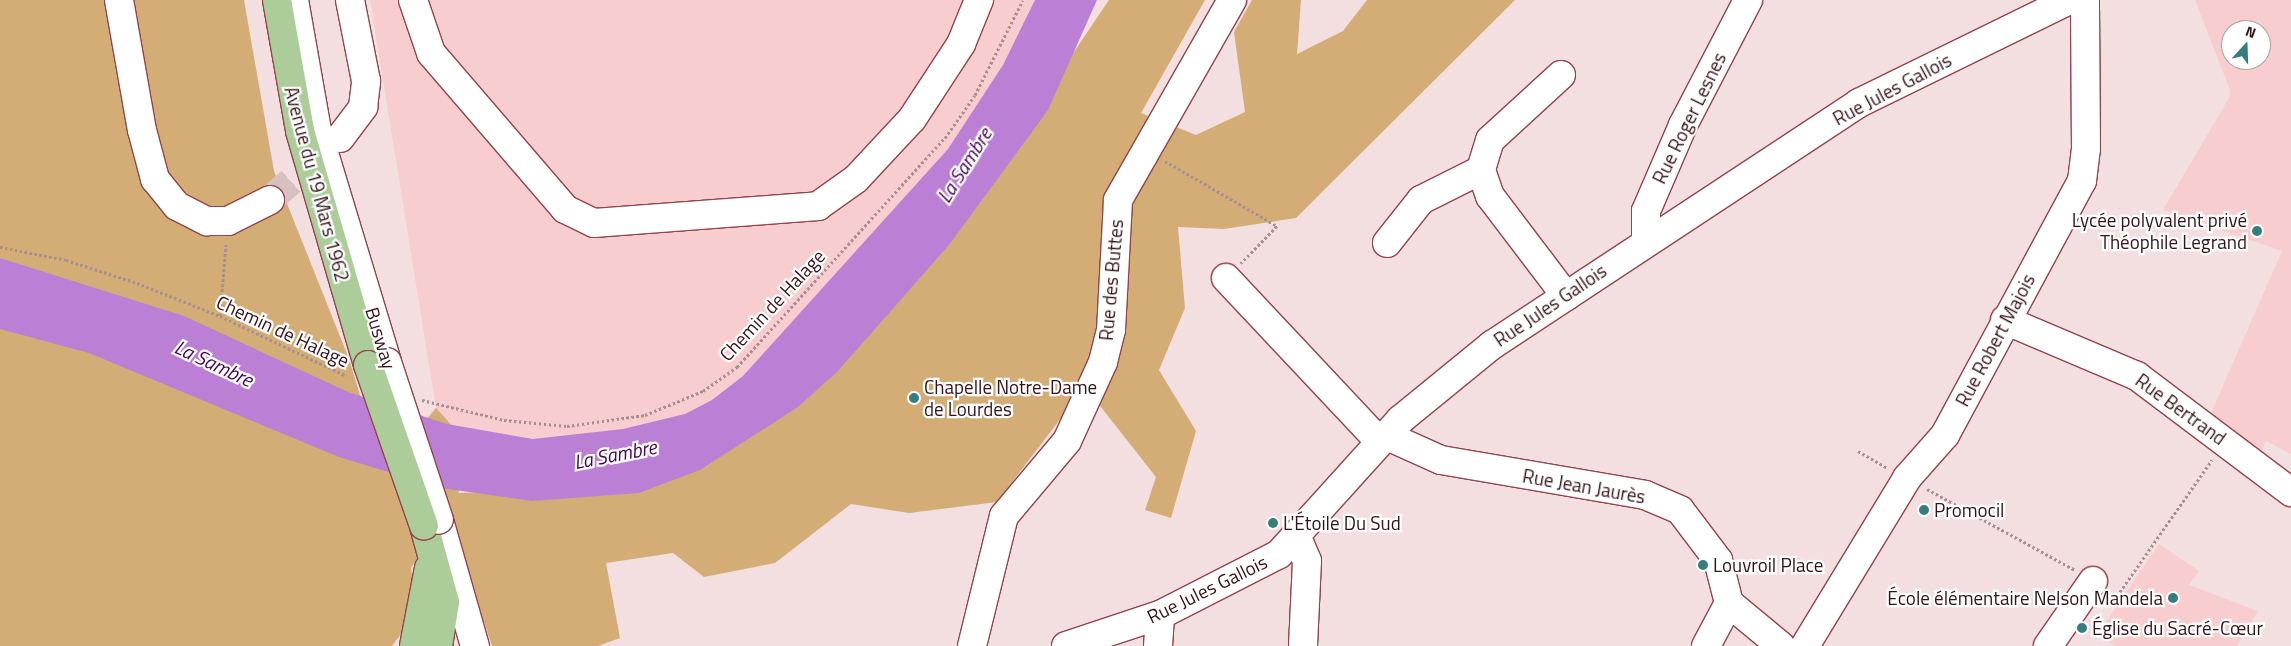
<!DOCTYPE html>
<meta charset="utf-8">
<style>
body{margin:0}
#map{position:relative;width:2291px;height:646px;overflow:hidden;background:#f3dfe0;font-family:"Titillium Web",sans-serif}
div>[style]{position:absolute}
.built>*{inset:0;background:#f7cdcf}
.green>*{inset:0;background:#d4ad76}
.water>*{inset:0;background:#bc7fd6}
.minor-tunnel>*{height:28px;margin-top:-14px;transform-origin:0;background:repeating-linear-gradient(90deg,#d6c0c2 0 28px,transparent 0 42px)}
.path>*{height:3px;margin-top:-1.5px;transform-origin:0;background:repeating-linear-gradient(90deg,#a78e90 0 2.5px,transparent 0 5px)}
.roads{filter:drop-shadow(1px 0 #93434b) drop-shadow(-1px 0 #93434b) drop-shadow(0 1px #93434b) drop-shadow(0 -1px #93434b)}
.minor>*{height:28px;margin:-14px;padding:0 14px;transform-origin:14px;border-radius:14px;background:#fff}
.major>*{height:28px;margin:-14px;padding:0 14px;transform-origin:14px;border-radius:14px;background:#accd9a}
.bridges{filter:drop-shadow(1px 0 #93434b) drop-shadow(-1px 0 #93434b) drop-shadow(0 1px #93434b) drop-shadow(0 -1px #93434b)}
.minor-bridge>*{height:28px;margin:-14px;padding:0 14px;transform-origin:14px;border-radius:14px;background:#fff}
.major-bridge>*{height:28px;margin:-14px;padding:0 14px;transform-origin:14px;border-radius:14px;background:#accd9a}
.dots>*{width:14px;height:14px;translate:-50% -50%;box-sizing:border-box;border:2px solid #fff;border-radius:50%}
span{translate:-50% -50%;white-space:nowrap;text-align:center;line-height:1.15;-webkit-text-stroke:4.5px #fff;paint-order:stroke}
.street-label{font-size:19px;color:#341216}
.poi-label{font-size:19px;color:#341216}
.right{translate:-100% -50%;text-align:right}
.left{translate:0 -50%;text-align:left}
.water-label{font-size:20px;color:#420356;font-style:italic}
.north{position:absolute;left:2221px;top:20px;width:50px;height:50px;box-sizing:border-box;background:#fff;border:1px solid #aea0a2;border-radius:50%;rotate:20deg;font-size:14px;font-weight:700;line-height:20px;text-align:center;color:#341216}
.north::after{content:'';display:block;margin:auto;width:18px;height:22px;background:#357e7e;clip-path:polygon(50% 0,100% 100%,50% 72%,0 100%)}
</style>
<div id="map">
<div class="built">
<i style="clip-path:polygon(370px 0,1051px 0,1013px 77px,755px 391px,658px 448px,480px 456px,436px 408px)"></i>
<i style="clip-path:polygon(evenodd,2195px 0,2291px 0,2291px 454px,2266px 441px,2261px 452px,2211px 413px,2282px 251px,2163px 210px,2229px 98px,2230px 90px,2195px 0,2231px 30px,2261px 30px,2261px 60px,2231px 60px,2231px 30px)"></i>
<i style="clip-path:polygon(2159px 544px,2199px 571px,2189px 585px,2258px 611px,2237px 646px,2115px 646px,2098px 634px)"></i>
</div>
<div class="green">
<i style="clip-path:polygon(0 0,244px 0,274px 171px,349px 359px,383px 471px,436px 408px,480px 456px,458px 493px,629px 486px,1008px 150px,1109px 0,1205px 0,1141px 113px,1196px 135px,1245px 112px,1234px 32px,1252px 0,1301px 0,1297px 54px,1343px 31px,1367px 0,1515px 0,1296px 218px,1224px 229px,1178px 227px,1185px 308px,1159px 370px,1196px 431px,1171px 518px,1145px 510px,1156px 477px,1097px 402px,1077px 397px,997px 502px,909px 513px,851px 504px,775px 563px,704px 577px,673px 553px,606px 563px,620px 638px,598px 646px,492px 646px,447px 510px,411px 568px,415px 600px,406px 627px,392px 646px,0 646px)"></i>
</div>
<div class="water">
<i style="clip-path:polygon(1035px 0,1097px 0,1048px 110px,949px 245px,837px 372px,798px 407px,700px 470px,639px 493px,532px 501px,441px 488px,339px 457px,89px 353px,0 329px,0 258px,184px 316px,348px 392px,447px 424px,533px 439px,623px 429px,685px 414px,712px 400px,743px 376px,948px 149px,1003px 65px)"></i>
</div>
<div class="minor-tunnel">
<i style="left:270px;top:200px;width:76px;rotate:-41.8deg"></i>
</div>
<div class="path">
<i style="left:1165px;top:161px;width:129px;rotate:30.1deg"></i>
<i style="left:1277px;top:226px;width:52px;rotate:134.2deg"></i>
<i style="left:0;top:247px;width:67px;rotate:11.1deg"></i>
<i style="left:66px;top:260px;width:75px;rotate:17.9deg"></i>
<i style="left:137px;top:283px;width:89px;rotate:21.7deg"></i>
<i style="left:220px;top:316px;width:140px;rotate:25.3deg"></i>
<i style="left:220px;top:316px;width:72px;rotate:-85.2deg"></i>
<i style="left:422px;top:400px;width:84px;rotate:13.7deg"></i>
<i style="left:504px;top:420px;width:63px;rotate:5.4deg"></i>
<i style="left:567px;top:426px;width:79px;rotate:-8deg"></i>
<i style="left:645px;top:415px;width:63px;rotate:-22.5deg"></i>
<i style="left:703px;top:391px;width:42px;rotate:-35.2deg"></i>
<i style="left:737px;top:367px;width:309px;rotate:-47.8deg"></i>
<i style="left:945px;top:138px;width:52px;rotate:-55.1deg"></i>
<i style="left:975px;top:95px;width:106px;rotate:-63.2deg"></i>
<i style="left:1858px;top:451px;width:34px;rotate:30deg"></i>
<i style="left:1927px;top:489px;width:169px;rotate:28.7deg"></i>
<i style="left:2112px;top:593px;width:6px;rotate:31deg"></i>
<i style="left:2117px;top:596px;width:166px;rotate:-55.1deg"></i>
</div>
<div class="roads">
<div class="minor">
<i style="left:119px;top:0;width:132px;rotate:80deg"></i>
<i style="left:142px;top:130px;width:51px;rotate:75.1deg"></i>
<i style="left:155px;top:179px;width:35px;rotate:51deg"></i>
<i style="left:177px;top:206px;width:34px;rotate:27deg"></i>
<i style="left:207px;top:221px;width:21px"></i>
<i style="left:228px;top:221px;width:47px;rotate:-26.6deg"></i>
<i style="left:294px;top:0;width:132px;rotate:80deg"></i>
<i style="left:317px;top:130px;width:242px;rotate:73.2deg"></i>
<i style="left:413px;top:0;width:56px;rotate:71.2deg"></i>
<i style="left:431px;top:53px;width:206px;rotate:49.3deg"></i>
<i style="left:565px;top:209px;width:32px;rotate:26deg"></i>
<i style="left:594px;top:223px;width:225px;rotate:-4.3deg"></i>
<i style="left:818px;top:206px;width:47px;rotate:-35.4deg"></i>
<i style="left:856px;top:179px;width:82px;rotate:-47deg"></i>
<i style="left:912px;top:119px;width:90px;rotate:-56.8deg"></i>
<i style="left:961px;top:44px;width:48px;rotate:-67.8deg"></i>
<i style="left:1561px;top:75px;width:96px;rotate:137.5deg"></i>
<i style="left:1490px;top:140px;width:31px;rotate:107deg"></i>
<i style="left:1481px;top:170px;width:28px;rotate:71deg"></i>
<i style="left:1490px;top:196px;width:126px;rotate:52.8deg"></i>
<i style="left:340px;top:138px;width:39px;rotate:-53deg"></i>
<i style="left:363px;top:107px;width:26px;rotate:-83deg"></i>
<i style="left:366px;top:81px;width:83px;rotate:-101.2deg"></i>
<i style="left:1646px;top:241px;width:30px;rotate:-90deg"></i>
<i style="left:1646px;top:211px;width:94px;rotate:-66.7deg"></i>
<i style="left:1683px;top:125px;width:141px;rotate:-62.5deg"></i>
<i style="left:1387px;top:243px;width:55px;rotate:-51.7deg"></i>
<i style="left:1421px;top:200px;width:67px;rotate:-26.6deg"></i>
<i style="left:1226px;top:278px;width:224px;rotate:46.8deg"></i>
<i style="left:2005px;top:320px;width:143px;rotate:23deg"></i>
<i style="left:2137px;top:376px;width:193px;rotate:37deg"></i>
<i style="left:1385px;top:435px;width:61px;rotate:24.1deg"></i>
<i style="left:1441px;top:460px;width:207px;rotate:9.7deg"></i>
<i style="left:1645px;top:495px;width:38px;rotate:23deg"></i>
<i style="left:1680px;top:510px;width:63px;rotate:52.8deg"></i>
<i style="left:1718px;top:560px;width:44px;rotate:75.7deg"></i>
<i style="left:439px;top:520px;width:131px;rotate:74.1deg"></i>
<i style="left:1296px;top:535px;width:28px;rotate:67deg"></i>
<i style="left:1307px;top:561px;width:85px;rotate:92.7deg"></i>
<i style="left:1729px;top:603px;width:67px;rotate:39.6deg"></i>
<i style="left:972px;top:646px;width:134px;rotate:-76.2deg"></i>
<i style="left:1004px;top:516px;width:98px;rotate:-50deg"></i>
<i style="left:1067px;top:441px;width:87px;rotate:-65.5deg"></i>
<i style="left:1103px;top:362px;width:33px;rotate:-76deg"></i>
<i style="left:1111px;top:330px;width:130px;rotate:-86.9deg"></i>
<i style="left:1118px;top:200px;width:230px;rotate:-60.3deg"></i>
<i style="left:1066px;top:646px;width:99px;rotate:-18.3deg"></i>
<i style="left:1160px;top:615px;width:134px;rotate:-27.1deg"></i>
<i style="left:1279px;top:554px;width:181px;rotate:-47.9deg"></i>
<i style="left:1400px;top:420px;width:119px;rotate:-39.2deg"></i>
<i style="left:1492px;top:345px;width:440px;rotate:-33.4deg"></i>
<i style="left:1859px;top:103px;width:234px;rotate:-26.1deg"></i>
<i style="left:1158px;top:646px;width:31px;rotate:-86deg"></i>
<i style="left:1706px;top:646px;width:49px;rotate:-61.9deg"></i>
<i style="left:1805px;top:646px;width:197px;rotate:-58.7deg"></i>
<i style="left:1907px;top:478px;width:57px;rotate:-48.5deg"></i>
<i style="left:1945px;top:435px;width:289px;rotate:-61.7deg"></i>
<i style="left:2082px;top:181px;width:32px;rotate:-83deg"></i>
<i style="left:2086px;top:149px;width:149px;rotate:-90.4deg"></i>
<i style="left:2048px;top:646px;width:79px;rotate:-55.3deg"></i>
</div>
<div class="major">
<i style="left:277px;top:0;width:133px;rotate:80deg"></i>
<i style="left:300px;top:131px;width:244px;rotate:73.8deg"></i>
<i style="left:424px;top:526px;width:79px;rotate:74.6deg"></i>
<i style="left:445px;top:602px;width:45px;rotate:99deg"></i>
<i style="left:414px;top:646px;width:79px;rotate:-79.1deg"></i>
</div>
</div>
<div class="bridges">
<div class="minor-bridge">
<i style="left:387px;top:362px;width:166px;rotate:71.8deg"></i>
</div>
<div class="major-bridge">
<i style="left:368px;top:365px;width:170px;rotate:70.8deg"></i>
</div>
</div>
<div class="dots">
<i style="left:2257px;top:231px;background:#357e7e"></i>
<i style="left:914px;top:398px;background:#357e7e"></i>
<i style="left:1924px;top:510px;background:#357e7e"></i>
<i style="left:1273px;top:523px;background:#357e7e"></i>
<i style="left:1703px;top:565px;background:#357e7e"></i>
<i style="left:2173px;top:598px;background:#357e7e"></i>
<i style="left:2082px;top:628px;background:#357e7e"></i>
</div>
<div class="street-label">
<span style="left:1892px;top:89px;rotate:-28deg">Rue Jules Gallois</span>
<span style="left:1689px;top:118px;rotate:-64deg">Rue Roger Lesnes</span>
<span style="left:317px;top:184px;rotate:75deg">Avenue du 19 Mars 1962</span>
<span style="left:1111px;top:280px;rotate:-85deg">Rue des Buttes</span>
<span style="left:772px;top:305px;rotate:-47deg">Chemin de Halage</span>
<span style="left:1550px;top:305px;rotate:-34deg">Rue Jules Gallois</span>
<span style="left:283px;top:331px;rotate:25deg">Chemin de Halage</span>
<span style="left:381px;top:338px;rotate:73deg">Busway</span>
<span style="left:1995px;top:340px;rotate:-62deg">Rue Robert Majois</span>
<span style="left:2181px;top:409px;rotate:36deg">Rue Bertrand</span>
<span style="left:1584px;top:486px;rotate:10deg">Rue Jean Jaurès</span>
<span style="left:1207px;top:589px;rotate:-26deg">Rue Jules Gallois</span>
</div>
<div class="poi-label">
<span class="right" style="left:2247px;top:231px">Lycée polyvalent privé<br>Théophile Legrand</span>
<span class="left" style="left:924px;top:398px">Chapelle Notre-Dame<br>de Lourdes</span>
<span class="left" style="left:1934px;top:510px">Promocil</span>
<span class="left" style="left:1283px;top:523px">L'Étoile Du Sud</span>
<span class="left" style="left:1713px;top:565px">Louvroil Place</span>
<span class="right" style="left:2163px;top:598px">École élémentaire Nelson Mandela</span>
<span class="left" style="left:2092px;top:628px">Église du Sacré-Cœur</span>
</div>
<div class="water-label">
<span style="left:964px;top:165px;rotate:-58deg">La Sambre</span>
<span style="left:214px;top:363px;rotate:25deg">La Sambre</span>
<span style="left:615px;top:454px;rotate:-11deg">La Sambre</span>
</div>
<div class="north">N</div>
</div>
